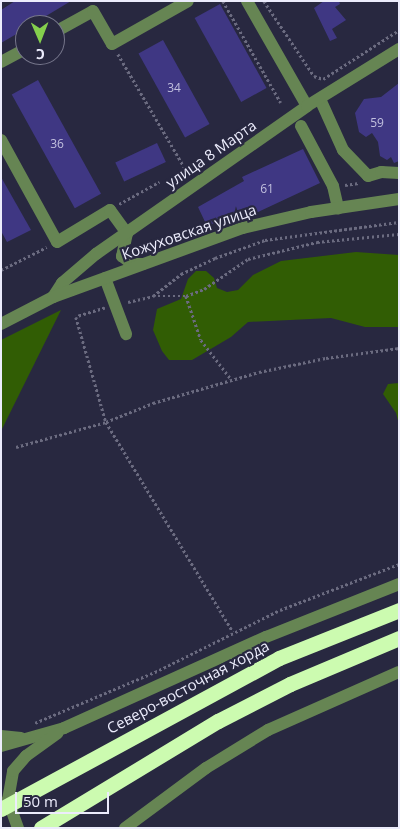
<!DOCTYPE html>
<meta charset="utf-8">
<style>
body{margin:0}
#map{position:relative;width:400px;height:829px;overflow:hidden;background:#282840;font-family:"Open Sans",sans-serif}
div>[style]{position:absolute}
.green>*{inset:0;background:#315d04}
.building>*{inset:0;background:#3f3783;transform-origin:0 0}
.path>*{height:2.5px;margin-top:-1.25px;transform-origin:0;background:repeating-linear-gradient(90deg,#6b6b80 0 2.5px,transparent 0 5px)}
.minor>*{height:12px;margin:-6px;padding:0 6px;transform-origin:6px;border-radius:6px;background:#668553}
.highway>*{height:15px;margin:-7.5px;padding:0 7.5px;transform-origin:7.5px;border-radius:7.5px;background:#ccfbb0}
.highway-bridge>*{height:15px;margin:-7.5px;padding:0 7.5px;transform-origin:7.5px;border-radius:7.5px;background:#ccfbb0}
span{translate:-50% -50%;white-space:nowrap;text-align:center;line-height:1.15;-webkit-text-stroke:4.5px #282840;paint-order:stroke}
.number-label{font-size:12px;color:#c1bfde}
.number-label span{-webkit-text-stroke-width:0}
.street-label{font-size:15px;color:#ececfc}
.frame{position:absolute;inset:0;border:2px solid #ececfc;pointer-events:none}
.north{position:absolute;left:15px;top:15px;width:50px;height:50px;box-sizing:border-box;background:#282840;border:1px solid #76768b;border-radius:50%;rotate:179deg;font-size:14px;font-weight:700;line-height:20px;text-align:center;color:#ececfc}
.north::after{content:'';display:block;margin:auto;width:18px;height:22px;background:#84cf4d;clip-path:polygon(50% 0,100% 100%,50% 72%,0 100%)}
.scale{position:absolute;left:15px;top:792px;width:94px;height:22px;box-sizing:border-box;border:2px solid #ececfc;border-top:0;padding-left:6px;font-size:15px;line-height:18px;white-space:nowrap;color:#ececfc;-webkit-text-stroke:4px #282840;paint-order:stroke}
</style>
<div id="map">
<div class="green">
<i style="clip-path:polygon(356px 252px,399px 255px,399px 327px,365px 327px,331px 318px,248px 322px,231px 337px,192px 360px,169px 360px,162px 351px,153px 330px,157px 309px,181px 299px,188px 279px,196px 271px,206px 271px,214px 278px,217px 288px,227px 292px,238px 290px,253px 275px,281px 261px)"></i>
<i style="clip-path:polygon(61px 310px,1px 431px,1px 340px)"></i>
<i style="clip-path:polygon(399px 383px,399px 424px,396px 413px,383px 394px,388px 384px)"></i>
</div>
<div class="building">
<i style="clip-path:polygon(15px 1px,71px 1px,31px 25px,25px 25px,25px 29px,1px 43px,1px 10px)"></i>
<i style="clip-path:polygon(324px 1px,339px 1px,340px 4px,335px 7px,346px 20px,332px 29px,337px 38px,330px 41px,314px 8px)"></i>
<i style="left:220px;top:4px;width:96px;height:29px;rotate:61deg"></i>
<i style="left:163px;top:40px;width:96px;height:28px;rotate:61deg"></i>
<i style="left:38px;top:80px;width:130px;height:30px;rotate:61deg"></i>
<i style="clip-path:polygon(399px 83px,399px 161px,394px 163px,391px 157px,387px 160px,380px 156px,378px 142px,372px 133px,366px 137px,359px 132px,355px 113px,364px 99px,381px 97px)"></i>
<i style="left:157px;top:143px;width:21px;height:46px;rotate:65deg"></i>
<i style="clip-path:polygon(303px 149px,320px 183px,258px 212px,244px 216px,242px 212px,207px 226px,198px 207px,244px 181px,242px 177px)"></i>
<i style="clip-path:polygon(1px 177px,31px 230px,7px 242px,1px 231px)"></i>
</div>
<div class="path">
<i style="left:223px;top:1px;width:117px;rotate:60.4deg"></i>
<i style="left:264px;top:1px;width:90px;rotate:56.3deg"></i>
<i style="left:314px;top:76px;width:9px;rotate:18deg"></i>
<i style="left:323px;top:79px;width:90px;rotate:-32.8deg"></i>
<i style="left:118px;top:54px;width:132px;rotate:59.6deg"></i>
<i style="left:345px;top:185px;width:14px;rotate:-8deg"></i>
<i style="left:119px;top:204px;width:46px;rotate:-28.8deg"></i>
<i style="left:1px;top:270px;width:51px;rotate:-26.6deg"></i>
<i style="left:153px;top:296px;width:33px"></i>
<i style="left:186px;top:296px;width:19px;rotate:-21deg"></i>
<i style="left:204px;top:289px;width:53px;rotate:-34.3deg"></i>
<i style="left:248px;top:259px;width:71px;rotate:-13.8deg"></i>
<i style="left:317px;top:242px;width:82px;rotate:-5.6deg"></i>
<i style="left:186px;top:296px;width:46px;rotate:71.2deg"></i>
<i style="left:201px;top:340px;width:49px;rotate:52.4deg"></i>
<i style="left:128px;top:302px;width:26px;rotate:-13deg"></i>
<i style="left:153px;top:296px;width:36px;rotate:-38deg"></i>
<i style="left:181px;top:274px;width:38px;rotate:-25deg"></i>
<i style="left:215px;top:258px;width:53px;rotate:-19.8deg"></i>
<i style="left:265px;top:240px;width:135px;rotate:-7.7deg"></i>
<i style="left:105px;top:308px;width:30px;rotate:163deg"></i>
<i style="left:76px;top:317px;width:109px;rotate:74.1deg"></i>
<i style="left:106px;top:422px;width:245px;rotate:58.8deg"></i>
<i style="left:16px;top:447px;width:93px;rotate:-15.5deg"></i>
<i style="left:106px;top:422px;width:51px;rotate:-22deg"></i>
<i style="left:153px;top:403px;width:110px;rotate:-16.3deg"></i>
<i style="left:259px;top:372px;width:68px;rotate:-11.8deg"></i>
<i style="left:326px;top:358px;width:74px;rotate:-7.8deg"></i>
<i style="left:35px;top:723px;width:135px;rotate:-23.1deg"></i>
<i style="left:159px;top:670px;width:135px;rotate:-26.4deg"></i>
<i style="left:280px;top:610px;width:128px;rotate:-21.1deg"></i>
</div>
<div class="minor">
<i style="left:247px;top:1px;width:121px;rotate:60.3deg"></i>
<i style="left:55px;top:32px;width:43px;rotate:-28.9deg"></i>
<i style="left:93px;top:11px;width:38px;rotate:60deg"></i>
<i style="left:112px;top:44px;width:87px;rotate:-29.5deg"></i>
<i style="left:1px;top:62px;width:27px;rotate:-28deg"></i>
<i style="left:320px;top:99px;width:56px;rotate:65.7deg"></i>
<i style="left:343px;top:150px;width:36px;rotate:46deg"></i>
<i style="left:368px;top:176px;width:14px;rotate:-17deg"></i>
<i style="left:381px;top:172px;width:18px;rotate:3deg"></i>
<i style="left:301px;top:126px;width:68px;rotate:61.9deg"></i>
<i style="left:333px;top:186px;width:23px;rotate:77deg"></i>
<i style="left:1px;top:140px;width:116px;rotate:61.2deg"></i>
<i style="left:57px;top:242px;width:62px;rotate:-31.1deg"></i>
<i style="left:110px;top:210px;width:29px;rotate:54deg"></i>
<i style="left:127px;top:233px;width:24px;rotate:102deg"></i>
<i style="left:122px;top:256px;width:13px;rotate:39deg"></i>
<i style="left:132px;top:264px;width:11px"></i>
<i style="left:105px;top:278px;width:60px;rotate:69.4deg"></i>
<i style="left:53px;top:297px;width:17px;rotate:-57deg"></i>
<i style="left:62px;top:283px;width:45px;rotate:-40.5deg"></i>
<i style="left:96px;top:254px;width:258px;rotate:-35deg"></i>
<i style="left:307px;top:106px;width:108px;rotate:-31.8deg"></i>
<i style="left:1px;top:324px;width:59px;rotate:-27.4deg"></i>
<i style="left:53px;top:297px;width:202px;rotate:-20deg"></i>
<i style="left:243px;top:228px;width:70px;rotate:-13.2deg"></i>
<i style="left:311px;top:212px;width:89px;rotate:-8.4deg"></i>
<i style="left:1px;top:736px;width:20px;rotate:6deg"></i>
<i style="left:1px;top:746px;width:66px;rotate:-15.9deg"></i>
<i style="left:64px;top:728px;width:222px;rotate:-24.3deg"></i>
<i style="left:266px;top:637px;width:143px;rotate:-21.7deg"></i>
<i style="left:18px;top:828px;width:30px;rotate:-110deg"></i>
<i style="left:8px;top:800px;width:29px;rotate:-80deg"></i>
<i style="left:13px;top:771px;width:20px;rotate:-49deg"></i>
<i style="left:26px;top:756px;width:39px;rotate:-36deg"></i>
<i style="left:125px;top:828px;width:101px;rotate:-36.5deg"></i>
<i style="left:206px;top:768px;width:73px;rotate:-31.5deg"></i>
<i style="left:268px;top:730px;width:143px;rotate:-23.9deg"></i>
</div>
<div class="highway">
<i style="left:279px;top:658px;width:129px;rotate:-21.8deg"></i>
<i style="left:290px;top:684px;width:118px;rotate:-22.9deg"></i>
</div>
<div class="highway-bridge">
<i style="left:1px;top:809px;width:316px;rotate:-28.5deg"></i>
<i style="left:41px;top:828px;width:207px;rotate:-31.2deg"></i>
<i style="left:218px;top:721px;width:81px;rotate:-27.2deg"></i>
</div>
<div class="number-label">
<span style="left:174px;top:88px">34</span>
<span style="left:377px;top:123px">59</span>
<span style="left:57px;top:144px">36</span>
<span style="left:267px;top:189px">61</span>
</div>
<div class="street-label">
<span style="left:211px;top:154px;rotate:-35deg">улица 8 Марта</span>
<span style="left:189px;top:232px;rotate:-19deg">Кожуховская улица</span>
<span style="left:188px;top:687px;rotate:-28deg">Северо-восточная хорда</span>
</div>
<div class="frame"></div>
<div class="north">С</div>
<div class="scale">50 m</div>
</div>
